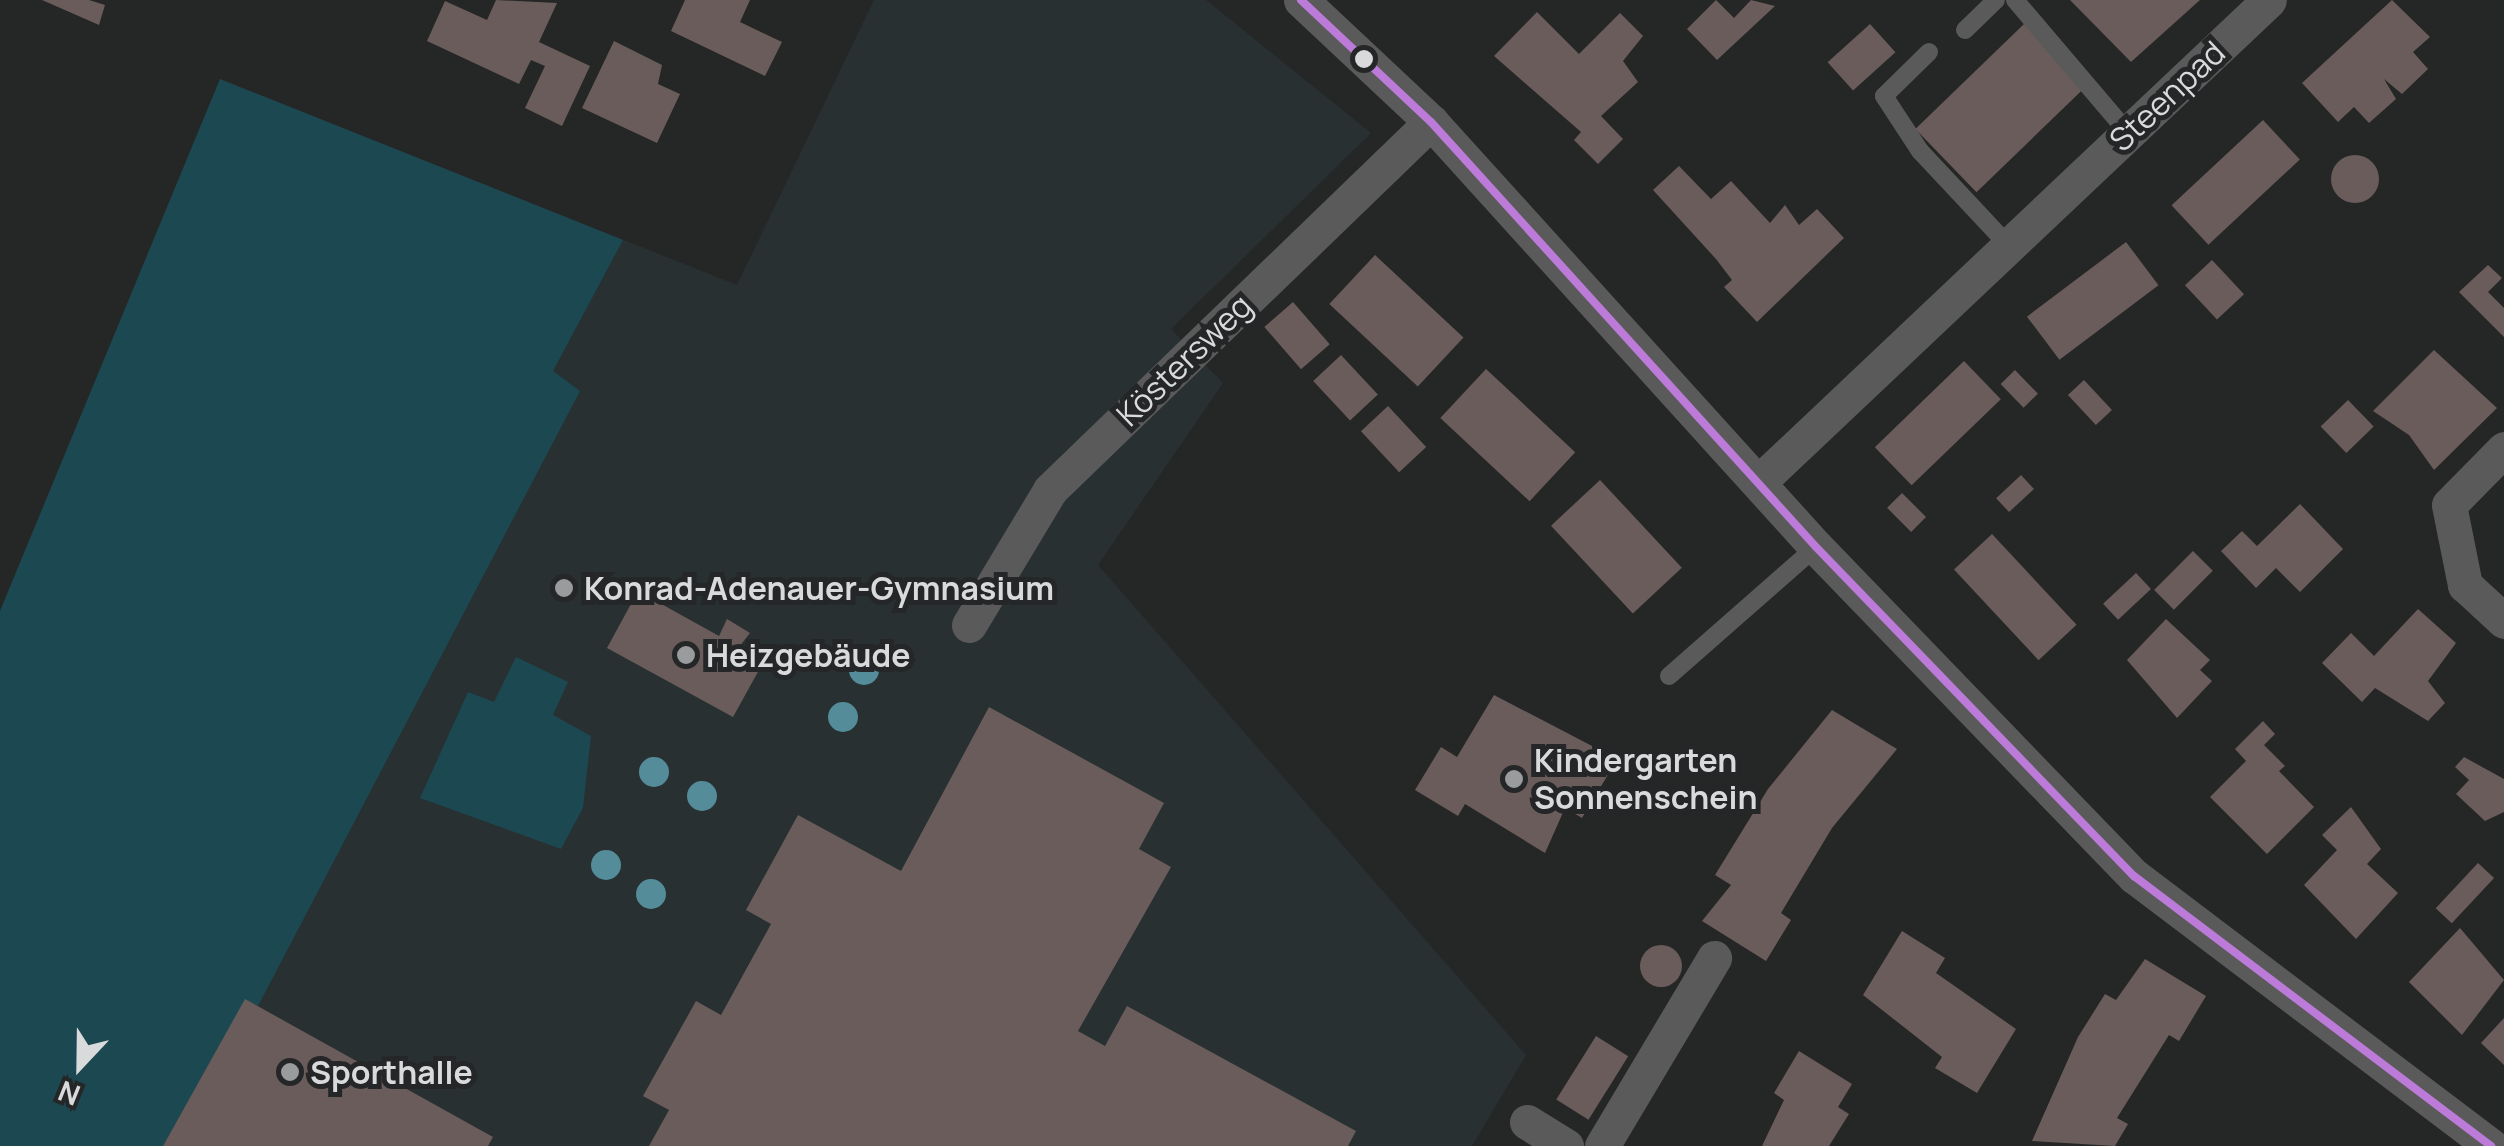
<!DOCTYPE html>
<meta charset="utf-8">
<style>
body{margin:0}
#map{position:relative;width:2504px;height:1146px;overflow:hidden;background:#252626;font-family:Manrope,sans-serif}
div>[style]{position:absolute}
.built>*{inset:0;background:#283032}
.green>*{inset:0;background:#1c4852}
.building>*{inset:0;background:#6a5c5a;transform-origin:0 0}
.round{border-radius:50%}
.lane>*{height:18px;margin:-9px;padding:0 9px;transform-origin:9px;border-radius:9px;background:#5a5a5a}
.street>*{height:35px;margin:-17.5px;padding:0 17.5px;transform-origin:17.5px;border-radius:17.5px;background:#5a5a5a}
.bus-1>*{height:8px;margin:-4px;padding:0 4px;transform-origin:4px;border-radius:4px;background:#bd7bd9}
.trees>*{width:30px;height:30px;margin:-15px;border-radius:50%;background:#548c9a}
.dots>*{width:28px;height:28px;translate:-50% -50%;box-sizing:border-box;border:5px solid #242627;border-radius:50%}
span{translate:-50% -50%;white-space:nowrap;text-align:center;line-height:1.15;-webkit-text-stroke:10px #242627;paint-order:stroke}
.street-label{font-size:32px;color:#d8dadb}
.poi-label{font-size:32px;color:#d8dadb;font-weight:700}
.left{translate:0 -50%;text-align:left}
.north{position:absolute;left:30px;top:1016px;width:100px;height:100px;-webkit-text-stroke:8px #242627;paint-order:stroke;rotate:202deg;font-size:28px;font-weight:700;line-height:40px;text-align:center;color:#d8dadb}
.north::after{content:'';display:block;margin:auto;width:35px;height:45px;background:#d8dadb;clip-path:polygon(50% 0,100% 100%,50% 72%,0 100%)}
</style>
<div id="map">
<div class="built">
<i style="clip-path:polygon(874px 0,1206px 0,1371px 133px,1171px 329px,1223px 383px,1098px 565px,1526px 1055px,1472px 1146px,0 1146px,0 611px,220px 79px,737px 285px)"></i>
</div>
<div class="green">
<i style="clip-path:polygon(220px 79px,623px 240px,553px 371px,580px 391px,258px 1006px,245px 1000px,163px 1146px,0 1146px,0 611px)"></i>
<i style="clip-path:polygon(516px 657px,568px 682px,553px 715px,591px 736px,583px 808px,561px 849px,420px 798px,468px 692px,494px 702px)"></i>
</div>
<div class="building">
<i style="clip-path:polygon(42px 0,89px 0,105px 5px,99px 25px)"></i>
<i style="clip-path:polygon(496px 0,557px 3px,539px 42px,590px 66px,562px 126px,525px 108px,545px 66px,531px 60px,519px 84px,427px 41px,445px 1px,487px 20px)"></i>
<i style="clip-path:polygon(685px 0,750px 0,740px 22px,782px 42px,765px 76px,671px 31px)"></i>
<i style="clip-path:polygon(1716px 0,1734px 18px,1751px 0,1775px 6px,1717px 60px,1687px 29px)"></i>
<i style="clip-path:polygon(2070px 0,2200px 0,2131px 62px)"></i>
<i style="clip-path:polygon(2392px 0,2430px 37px,2413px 52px,2428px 69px,2402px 94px,2384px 79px,2396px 99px,2369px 123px,2354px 107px,2338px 122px,2302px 83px)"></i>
<i style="clip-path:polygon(1537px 12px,1579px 54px,1620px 13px,1643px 36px,1623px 61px,1638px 82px,1601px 116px,1623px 139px,1598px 164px,1574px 140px,1581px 132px,1494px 56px)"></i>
<i style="left:1870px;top:24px;width:38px;height:57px;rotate:48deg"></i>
<i style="left:2024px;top:24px;width:88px;height:151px;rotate:46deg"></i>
<i style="clip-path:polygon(614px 41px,662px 65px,658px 84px,680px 94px,657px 143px,582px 108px)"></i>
<i style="left:2263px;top:120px;width:54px;height:125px;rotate:47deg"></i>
<i class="round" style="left:2331px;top:155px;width:48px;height:48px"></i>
<i style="clip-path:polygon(1679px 166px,1711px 199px,1731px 181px,1770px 223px,1785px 205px,1799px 225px,1817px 209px,1844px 238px,1757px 322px,1724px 287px,1732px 280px,1716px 259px,1653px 190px)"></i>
<i style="left:2126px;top:242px;width:54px;height:124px;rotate:53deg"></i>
<i style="left:1375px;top:255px;width:121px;height:67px;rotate:43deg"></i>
<i style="left:2212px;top:260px;width:47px;height:37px;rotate:47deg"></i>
<i style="clip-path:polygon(2488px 265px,2502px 278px,2488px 292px,2504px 308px,2504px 337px,2459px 292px)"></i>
<i style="left:1293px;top:302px;width:56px;height:38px;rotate:49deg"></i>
<i style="clip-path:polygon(2434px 350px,2497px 408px,2434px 470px,2409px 435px,2373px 411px)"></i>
<i style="left:1341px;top:355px;width:54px;height:38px;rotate:47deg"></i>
<i style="left:1964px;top:361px;width:53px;height:124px;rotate:46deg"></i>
<i style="left:1486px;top:369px;width:122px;height:67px;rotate:43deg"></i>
<i style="left:2015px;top:370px;width:33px;height:20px;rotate:46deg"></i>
<i style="left:2084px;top:380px;width:41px;height:22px;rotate:47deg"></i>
<i style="left:2348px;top:400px;width:37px;height:38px;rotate:46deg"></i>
<i style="left:1388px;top:406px;width:56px;height:37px;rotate:47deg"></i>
<i style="left:2021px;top:475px;width:19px;height:34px;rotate:47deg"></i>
<i style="left:1600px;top:480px;width:120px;height:67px;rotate:47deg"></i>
<i style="left:1902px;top:493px;width:34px;height:21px;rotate:45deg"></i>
<i style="clip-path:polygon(2300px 504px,2343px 549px,2300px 592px,2276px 568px,2256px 588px,2221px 551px,2242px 531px,2257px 546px)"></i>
<i style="left:1992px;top:534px;width:124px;height:52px;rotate:47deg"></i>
<i style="left:2193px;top:551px;width:28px;height:55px;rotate:45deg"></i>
<i style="left:2136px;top:573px;width:22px;height:45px;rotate:47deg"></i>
<i style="clip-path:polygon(638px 591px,719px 636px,727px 619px,750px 633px,739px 647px,764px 661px,733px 717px,607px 648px)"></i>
<i style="clip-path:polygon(2418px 609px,2456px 643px,2428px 681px,2445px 703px,2428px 721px,2375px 688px,2362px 702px,2322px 663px,2351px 633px,2374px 656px)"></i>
<i style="clip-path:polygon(2166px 619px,2210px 660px,2200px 670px,2212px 681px,2177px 718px,2127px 660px)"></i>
<i style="clip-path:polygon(1494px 695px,1594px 747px,1589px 754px,1612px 768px,1582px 818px,1565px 808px,1545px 853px,1465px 804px,1458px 816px,1415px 790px,1441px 747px,1457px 757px)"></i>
<i style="clip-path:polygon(989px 707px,1164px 803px,1139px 849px,1171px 867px,1078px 1031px,1105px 1046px,1127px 1006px,1356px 1131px,1348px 1146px,649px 1146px,669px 1110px,643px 1096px,696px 1001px,721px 1015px,771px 924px,746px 910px,798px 815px,901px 871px)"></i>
<i style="clip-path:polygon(1832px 710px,1897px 749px,1832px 828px,1781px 913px,1791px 920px,1766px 961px,1702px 921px,1731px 885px,1715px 875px,1768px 789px)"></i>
<i style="clip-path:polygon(2263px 721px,2275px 734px,2264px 745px,2285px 766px,2279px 771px,2314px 807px,2267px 854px,2210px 797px,2246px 761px,2235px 749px)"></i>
<i style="clip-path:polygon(2464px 757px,2504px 779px,2504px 812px,2485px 821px,2456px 794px,2469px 780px,2455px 767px)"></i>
<i style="clip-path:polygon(2351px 807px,2381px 849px,2367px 864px,2398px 893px,2356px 939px,2304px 885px,2337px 850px,2322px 835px)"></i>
<i style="left:2478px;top:863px;width:22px;height:62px;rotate:43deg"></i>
<i style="clip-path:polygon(2460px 928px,2504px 980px,2462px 1035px,2409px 982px)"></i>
<i style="clip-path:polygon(1902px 931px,1945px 958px,1936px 973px,2016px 1029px,1977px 1093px,1935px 1068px,1942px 1057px,1863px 995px)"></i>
<i class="round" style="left:1640px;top:945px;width:42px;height:42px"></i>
<i style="clip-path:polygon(2145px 959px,2206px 996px,2179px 1041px,2169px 1035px,2117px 1118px,2128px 1124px,2115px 1146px,2032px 1141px,2078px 1037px,2105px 994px,2116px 1000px)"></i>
<i style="clip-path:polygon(245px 999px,493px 1137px,488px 1146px,163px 1146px)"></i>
<i style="clip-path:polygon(2504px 1018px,2504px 1065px,2481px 1043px)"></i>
<i style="left:1596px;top:1036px;width:38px;height:75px;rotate:32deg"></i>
<i style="clip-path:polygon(1799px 1051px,1852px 1084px,1838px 1107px,1849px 1114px,1829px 1146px,1762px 1146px,1784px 1100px,1774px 1093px)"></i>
</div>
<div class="lane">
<i style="left:2015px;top:0;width:175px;rotate:49.6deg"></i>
<i style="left:1965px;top:30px;width:43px;rotate:-44.1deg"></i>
<i style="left:1929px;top:52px;width:63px;rotate:135.6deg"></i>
<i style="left:1884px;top:96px;width:66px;rotate:56.8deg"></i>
<i style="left:1920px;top:151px;width:130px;rotate:46.9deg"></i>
<i style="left:1669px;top:676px;width:196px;rotate:-41.3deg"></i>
</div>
<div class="street">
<i style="left:1301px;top:0;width:178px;rotate:43.2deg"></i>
<i style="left:1431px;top:122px;width:573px;rotate:47.83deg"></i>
<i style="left:1816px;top:547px;width:458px;rotate:46deg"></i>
<i style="left:2134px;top:876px;width:448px;rotate:37.1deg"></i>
<i style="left:2504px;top:449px;width:78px;rotate:134.5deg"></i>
<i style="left:2449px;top:505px;width:82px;rotate:78.7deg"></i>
<i style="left:2465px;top:585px;width:53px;rotate:42.7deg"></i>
<i style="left:1760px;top:481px;width:700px;rotate:-43.38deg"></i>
<i style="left:969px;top:625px;width:157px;rotate:-59deg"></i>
<i style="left:1050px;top:490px;width:530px;rotate:-44.01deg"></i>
<i style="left:1527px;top:1122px;width:46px;rotate:31.6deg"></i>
<i style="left:1602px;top:1146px;width:219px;rotate:-59.2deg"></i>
</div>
<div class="bus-1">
<i style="left:1301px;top:0;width:178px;rotate:43.2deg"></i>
<i style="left:1431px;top:122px;width:573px;rotate:47.83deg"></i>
<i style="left:1816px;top:547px;width:458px;rotate:46deg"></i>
<i style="left:2134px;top:876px;width:448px;rotate:37.1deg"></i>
</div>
<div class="trees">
<i style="left:864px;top:670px"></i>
<i style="left:843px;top:717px"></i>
<i style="left:654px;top:772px"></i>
<i style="left:702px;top:796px"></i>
<i style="left:606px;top:865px"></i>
<i style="left:651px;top:894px"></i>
</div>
<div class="dots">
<i style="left:1364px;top:59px;background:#d8dadb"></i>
<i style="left:564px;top:588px;background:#999b9c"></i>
<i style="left:686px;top:655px;background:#999b9c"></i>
<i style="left:1514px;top:779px;background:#999b9c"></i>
<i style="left:290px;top:1072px;background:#999b9c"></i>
</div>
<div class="street-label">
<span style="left:2167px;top:96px;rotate:-43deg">Steenpad</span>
<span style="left:1184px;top:360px;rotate:-44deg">Köstersweg</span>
</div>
<div class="poi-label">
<span class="left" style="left:584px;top:588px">Konrad-Adenauer-Gymnasium</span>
<span class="left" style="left:706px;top:655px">Heizgebäude</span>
<span class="left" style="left:1534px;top:779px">Kindergarten<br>Sonnenschein</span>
<span class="left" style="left:310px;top:1072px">Sporthalle</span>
</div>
<div class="north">N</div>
</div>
